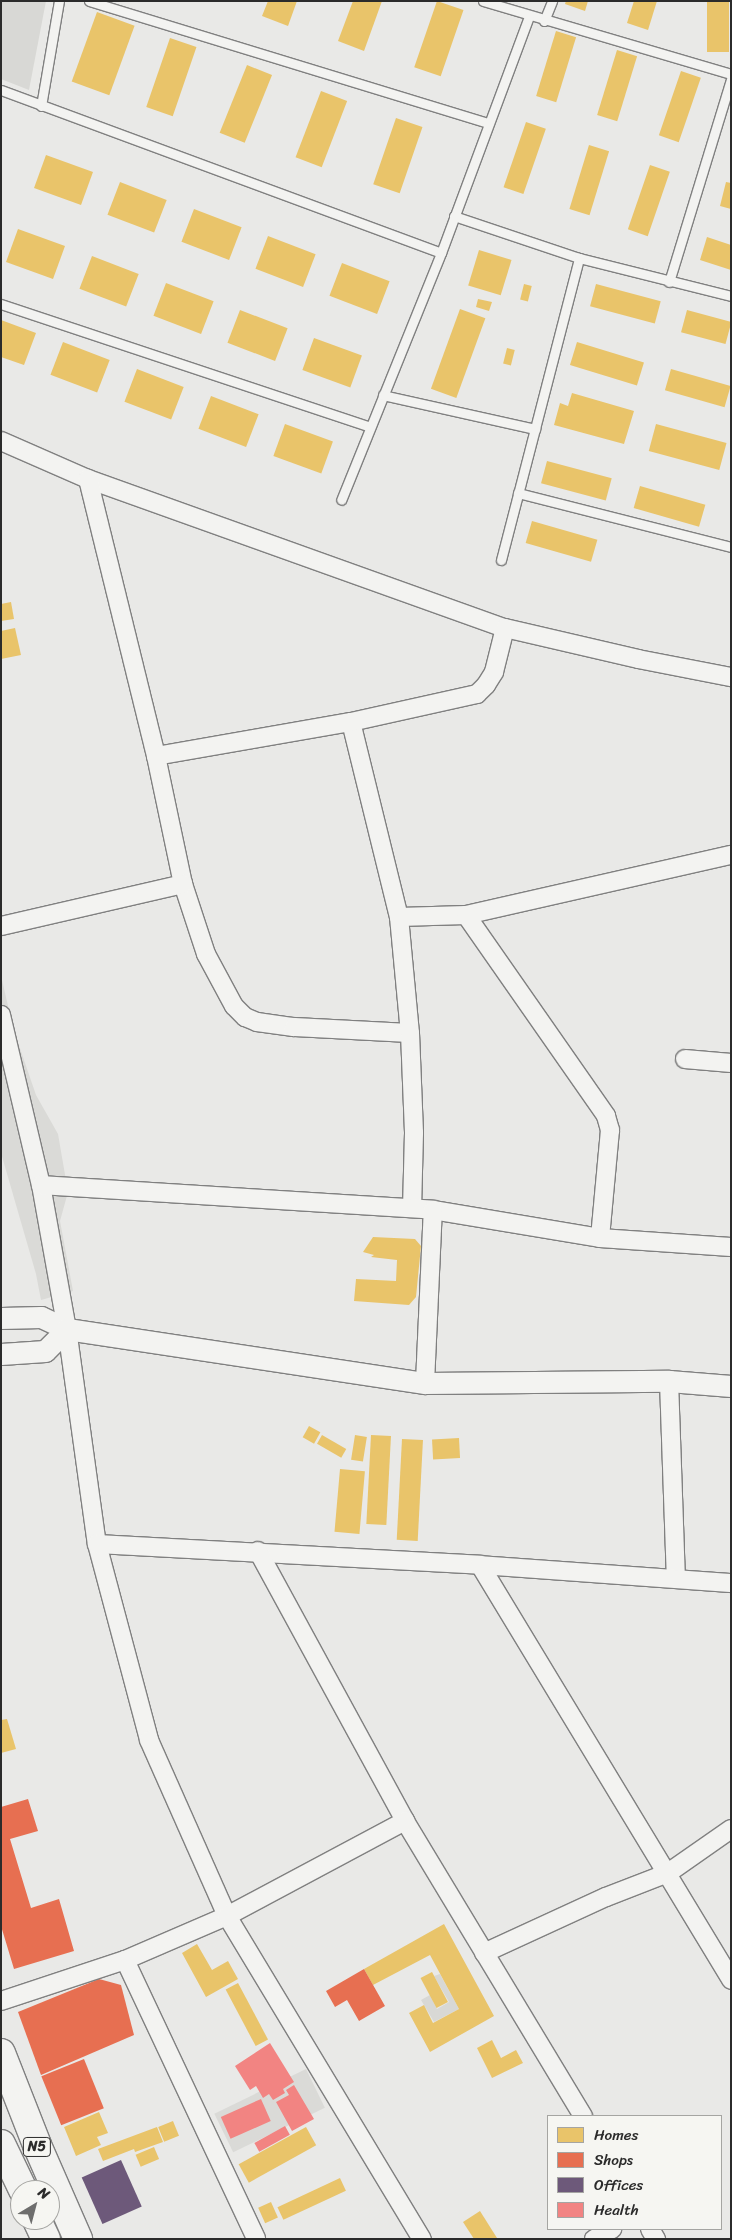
<!DOCTYPE html>
<style>
body{margin:0}
#map{position:relative;width:732px;height:2240px;overflow:hidden;background:#e9e9e7;font-family:Sriracha,sans-serif}
div>[style]{position:absolute}
.built>*{inset:0;background:#dadad7;transform-origin:0 0}
.green>*{inset:0;background:#d8d8d5}
.homes>*{inset:0;background:#e9c46a;transform-origin:0 0}
.shops>*{inset:0;background:#e76f51;transform-origin:0 0}
.offices>*{inset:0;background:#6d597a;transform-origin:0 0}
.health>*{inset:0;background:#f28482;transform-origin:0 0}
.roads{filter:drop-shadow(1px 0 #808080) drop-shadow(-1px 0 #808080) drop-shadow(0 1px #808080) drop-shadow(0 -1px #808080)}
.service>*{height:9px;margin:-4.5px;padding:0 4.5px;transform-origin:4.5px;border-radius:4.5px;background:#f3f3f1}
.minor>*{height:18px;margin:-9px;padding:0 9px;transform-origin:9px;border-radius:9px;background:#f3f3f1}
.tertiary>*{height:21px;margin:-10.5px;padding:0 10.5px;transform-origin:10.5px;border-radius:10.5px;background:#f3f3f1}
.trunk>*{height:28px;margin:-14px;padding:0 14px;transform-origin:14px;border-radius:14px;background:#f3f3f1}
span{translate:-50% -50%;white-space:nowrap;text-align:center;line-height:1.15;-webkit-text-stroke:5px #f6f6f2;paint-order:stroke}
.shield-label span{padding:1px 4px;background:#f6f6f2;border:1px solid;border-radius:4px;-webkit-text-stroke-width:0}
.shield-label{font-size:14px;color:#2b2b2b;font-weight:700}
.frame{position:absolute;inset:0;border:2px solid #2b2b2b;pointer-events:none}
.legend{position:absolute;left:547px;top:2115px;width:175px;height:115px;box-sizing:border-box;background:#f6f6f2;border:1px solid #a5a5a2;margin:0;padding:6px 9px;list-style:none;font-size:15px;color:#2b2b2b}
.legend li{display:flex;align-items:center;gap:10px;height:25px}
.legend b{width:25px;border:1px solid #a5a5a2}
.north{position:absolute;left:10px;top:2180px;width:50px;height:50px;box-sizing:border-box;background:#f6f6f2;border:1px solid #a5a5a2;border-radius:50%;rotate:37deg;font-size:14px;font-weight:700;line-height:20px;text-align:center;color:#2b2b2b}
.north::after{content:'';display:block;margin:auto;width:18px;height:22px;background:#6e6e6d;clip-path:polygon(50% 0,100% 100%,50% 72%,0 100%)}
</style>
<div id="map">
<div class="built">
<i style="clip-path:polygon(1px 976px,14px 1031px,36px 1095px,58px 1134px,68px 1192px,60px 1221px,73px 1291px,41px 1300px,36px 1274px,1px 1153px)"></i>
<i style="left:306px;top:2069px;width:43px;height:102px;rotate:64deg"></i>
</div>
<div class="green">
<i style="clip-path:polygon(1px 1px,46px 1px,29px 90px,1px 79px)"></i>
<i style="clip-path:polygon(440px 1974px,459px 2009px,434px 2022px,421px 2000px,430px 1995px,437px 2009px,449px 2002px,434px 1976px)"></i>
</div>
<div class="homes">
<i style="clip-path:polygon(268px 1px,297px 1px,288px 26px,262px 16px)"></i>
<i style="clip-path:polygon(353px 1px,382px 1px,364px 51px,338px 41px)"></i>
<i style="left:437px;top:1px;width:28px;height:70px;rotate:19deg"></i>
<i style="clip-path:polygon(566px 1px,588px 1px,585px 11px,565px 4px)"></i>
<i style="clip-path:polygon(634px 1px,657px 1px,648px 30px,627px 23px)"></i>
<i style="left:707px;top:1px;width:22px;height:51px"></i>
<i style="left:97px;top:12px;width:40px;height:74px;rotate:20deg"></i>
<i style="left:556px;top:31px;width:21px;height:68px;rotate:17deg"></i>
<i style="left:170px;top:38px;width:28px;height:73px;rotate:19deg"></i>
<i style="left:617px;top:50px;width:21px;height:68px;rotate:17deg"></i>
<i style="left:247px;top:65px;width:27px;height:73px;rotate:22deg"></i>
<i style="left:681px;top:71px;width:21px;height:68px;rotate:19deg"></i>
<i style="left:321px;top:91px;width:28px;height:71px;rotate:21deg"></i>
<i style="left:396px;top:118px;width:28px;height:70px;rotate:19deg"></i>
<i style="left:526px;top:122px;width:21px;height:69px;rotate:19deg"></i>
<i style="left:589px;top:145px;width:21px;height:67px;rotate:17deg"></i>
<i style="left:46px;top:155px;width:50px;height:35px;rotate:20deg"></i>
<i style="left:650px;top:165px;width:21px;height:68px;rotate:19deg"></i>
<i style="left:120px;top:182px;width:50px;height:35px;rotate:21deg"></i>
<i style="clip-path:polygon(726px 182px,731px 183px,731px 209px,720px 206px)"></i>
<i style="left:194px;top:209px;width:51px;height:35px;rotate:21deg"></i>
<i style="left:18px;top:229px;width:50px;height:35px;rotate:20deg"></i>
<i style="left:268px;top:236px;width:51px;height:35px;rotate:21deg"></i>
<i style="clip-path:polygon(707px 237px,731px 245px,731px 270px,700px 260px)"></i>
<i style="left:479px;top:250px;width:34px;height:37px;rotate:17deg"></i>
<i style="left:92px;top:256px;width:50px;height:35px;rotate:21deg"></i>
<i style="left:342px;top:263px;width:51px;height:35px;rotate:21deg"></i>
<i style="left:166px;top:283px;width:51px;height:35px;rotate:21deg"></i>
<i style="left:524px;top:284px;width:8px;height:16px;rotate:14deg"></i>
<i style="left:596px;top:284px;width:67px;height:23px;rotate:15deg"></i>
<i style="clip-path:polygon(478px 299px,492px 302px,489px 311px,476px 307px)"></i>
<i style="left:460px;top:309px;width:27px;height:85px;rotate:20deg"></i>
<i style="left:240px;top:310px;width:51px;height:35px;rotate:21deg"></i>
<i style="left:687px;top:310px;width:46px;height:23px;rotate:15deg"></i>
<i style="clip-path:polygon(1px 320px,36px 333px,24px 365px,1px 357px)"></i>
<i style="left:314px;top:338px;width:51px;height:34px;rotate:20deg"></i>
<i style="left:63px;top:342px;width:50px;height:35px;rotate:21deg"></i>
<i style="left:577px;top:342px;width:70px;height:24px;rotate:17deg"></i>
<i style="left:507px;top:348px;width:8px;height:16px;rotate:14deg"></i>
<i style="left:137px;top:369px;width:50px;height:35px;rotate:21deg"></i>
<i style="left:671px;top:369px;width:62px;height:22px;rotate:16deg"></i>
<i style="clip-path:polygon(572px 393px,634px 411px,624px 444px,554px 425px,560px 403px,568px 406px)"></i>
<i style="left:211px;top:396px;width:51px;height:35px;rotate:21deg"></i>
<i style="left:285px;top:424px;width:51px;height:34px;rotate:20deg"></i>
<i style="left:656px;top:424px;width:73px;height:28px;rotate:15deg"></i>
<i style="left:547px;top:461px;width:67px;height:23px;rotate:15deg"></i>
<i style="left:640px;top:486px;width:68px;height:23px;rotate:16deg"></i>
<i style="left:532px;top:521px;width:68px;height:23px;rotate:16deg"></i>
<i style="clip-path:polygon(11px 602px,14px 619px,1px 621px,1px 604px)"></i>
<i style="clip-path:polygon(15px 628px,21px 655px,1px 659px,1px 631px)"></i>
<i style="clip-path:polygon(373px 1237px,415px 1239px,421px 1246px,416px 1297px,409px 1305px,354px 1301px,356px 1279px,396px 1281px,397px 1260px,371px 1257px,374px 1255px,363px 1252px)"></i>
<i style="left:309px;top:1426px;width:13px;height:13px;rotate:29deg"></i>
<i style="left:322px;top:1435px;width:28px;height:10px;rotate:30deg"></i>
<i style="left:355px;top:1435px;width:12px;height:25px;rotate:9deg"></i>
<i style="left:371px;top:1435px;width:20px;height:89px;rotate:3deg"></i>
<i style="left:459px;top:1438px;width:20px;height:27px;rotate:87deg"></i>
<i style="left:402px;top:1439px;width:21px;height:101px;rotate:3deg"></i>
<i style="left:340px;top:1469px;width:25px;height:63px;rotate:5deg"></i>
<i style="clip-path:polygon(7px 1719px,16px 1749px,1px 1753px,1px 1720px)"></i>
<i style="clip-path:polygon(444px 1924px,494px 2016px,430px 2052px,409px 2013px,424px 2005px,433px 2023px,459px 2009px,430px 1955px,373px 1985px,364px 1969px)"></i>
<i style="clip-path:polygon(197px 1944px,212px 1970px,228px 1961px,238px 1979px,206px 1997px,182px 1953px)"></i>
<i style="left:432px;top:1972px;width:34px;height:13px;rotate:62deg"></i>
<i style="left:238px;top:1983px;width:64px;height:14px;rotate:62deg"></i>
<i style="clip-path:polygon(492px 2040px,501px 2058px,516px 2050px,523px 2063px,492px 2078px,477px 2048px)"></i>
<i style="clip-path:polygon(99px 2112px,108px 2133px,97px 2137px,101px 2145px,76px 2156px,64px 2127px)"></i>
<i style="left:173px;top:2121px;width:16px;height:16px;rotate:68deg"></i>
<i style="clip-path:polygon(157px 2127px,163px 2142px,135px 2152px,134px 2149px,103px 2161px,98px 2149px)"></i>
<i style="left:306px;top:2127px;width:21px;height:77px;rotate:61deg"></i>
<i style="left:154px;top:2147px;width:13px;height:20px;rotate:67deg"></i>
<i style="left:340px;top:2178px;width:14px;height:69px;rotate:65deg"></i>
<i style="left:271px;top:2202px;width:17px;height:14px;rotate:66deg"></i>
<i style="clip-path:polygon(480px 2211px,497px 2238px,495px 2239px,474px 2239px,463px 2222px)"></i>
</div>
<div class="shops">
<i style="clip-path:polygon(28px 1799px,38px 1831px,10px 1839px,31px 1908px,59px 1899px,74px 1951px,14px 1969px,1px 1926px,1px 1807px)"></i>
<i style="clip-path:polygon(364px 1969px,385px 2006px,359px 2021px,347px 2000px,335px 2007px,326px 1991px)"></i>
<i style="clip-path:polygon(99px 1979px,121px 1985px,134px 2035px,41px 2075px,18px 2012px)"></i>
<i style="left:84px;top:2059px;width:53px;height:46px;rotate:68deg"></i>
</div>
<div class="offices">
<i style="left:121px;top:2160px;width:51px;height:43px;rotate:66deg"></i>
</div>
<div class="health">
<i style="clip-path:polygon(270px 2043px,294px 2082px,283px 2089px,285px 2093px,273px 2100px,269px 2094px,263px 2098px,256px 2086px,250px 2090px,235px 2066px)"></i>
<i style="clip-path:polygon(294px 2085px,314px 2119px,292px 2131px,276px 2102px,289px 2095px,286px 2090px)"></i>
<i style="left:261px;top:2099px;width:24px;height:44px;rotate:66deg"></i>
<i style="left:285px;top:2126px;width:10px;height:35px;rotate:61deg"></i>
</div>
<div class="roads">
<div class="service">
<i style="left:89px;top:1px;width:418px;rotate:17deg"></i>
<i style="left:483px;top:1px;width:259px;rotate:16.4deg"></i>
<i style="left:544px;top:21px;width:22px;rotate:-68deg"></i>
<i style="left:1px;top:90px;width:469px;rotate:20.3deg"></i>
<i style="left:441px;top:253px;width:266px;rotate:112deg"></i>
<i style="left:41px;top:106px;width:107px;rotate:-80.3deg"></i>
<i style="left:454px;top:216px;width:132px;rotate:18.6deg"></i>
<i style="left:579px;top:258px;width:157px;rotate:14deg"></i>
<i style="left:441px;top:253px;width:252px;rotate:-69.6deg"></i>
<i style="left:669px;top:282px;width:212px;rotate:-73deg"></i>
<i style="left:1px;top:304px;width:389px;rotate:18.4deg"></i>
<i style="left:383px;top:395px;width:156px;rotate:12.6deg"></i>
<i style="left:518px;top:493px;width:220px;rotate:14.2deg"></i>
<i style="left:501px;top:560px;width:312px;rotate:-75.5deg"></i>
</div>
<div class="minor">
<i style="left:1px;top:441px;width:95px;rotate:23.6deg"></i>
<i style="left:88px;top:479px;width:443px;rotate:19.7deg"></i>
<i style="left:505px;top:628px;width:137px;rotate:13.1deg"></i>
<i style="left:638px;top:659px;width:95px;rotate:11deg"></i>
<i style="left:88px;top:479px;width:285px;rotate:76.2deg"></i>
<i style="left:156px;top:756px;width:131px;rotate:78.1deg"></i>
<i style="left:183px;top:884px;width:74px;rotate:71.8deg"></i>
<i style="left:206px;top:954px;width:59px;rotate:61.7deg"></i>
<i style="left:234px;top:1006px;width:16px;rotate:45deg"></i>
<i style="left:245px;top:1017px;width:13px;rotate:23deg"></i>
<i style="left:257px;top:1022px;width:37px;rotate:8deg"></i>
<i style="left:294px;top:1027px;width:116px;rotate:3deg"></i>
<i style="left:351px;top:722px;width:201px;rotate:76.2deg"></i>
<i style="left:399px;top:917px;width:117px;rotate:84.6deg"></i>
<i style="left:410px;top:1033px;width:100px;rotate:87.7deg"></i>
<i style="left:414px;top:1133px;width:75px;rotate:91.5deg"></i>
<i style="left:156px;top:756px;width:198px;rotate:-9.9deg"></i>
<i style="left:351px;top:722px;width:129px;rotate:-12.5deg"></i>
<i style="left:477px;top:694px;width:13px;rotate:-45deg"></i>
<i style="left:486px;top:685px;width:15px;rotate:-58deg"></i>
<i style="left:494px;top:672px;width:45px;rotate:-76deg"></i>
<i style="left:466px;top:915px;width:272px;rotate:-12.8deg"></i>
<i style="left:399px;top:917px;width:67px;rotate:-1.7deg"></i>
<i style="left:466px;top:915px;width:245px;rotate:55.1deg"></i>
<i style="left:606px;top:1116px;width:15px;rotate:74deg"></i>
<i style="left:610px;top:1130px;width:108px;rotate:95.3deg"></i>
<i style="left:1px;top:926px;width:187px;rotate:-13deg"></i>
<i style="left:1px;top:1015px;width:175px;rotate:76.8deg"></i>
<i style="left:41px;top:1185px;width:146px;rotate:79.8deg"></i>
<i style="left:67px;top:1329px;width:217px;rotate:82.1deg"></i>
<i style="left:97px;top:1544px;width:203px;rotate:75.1deg"></i>
<i style="left:149px;top:1740px;width:193px;rotate:66.1deg"></i>
<i style="left:227px;top:1916px;width:377px;rotate:58.9deg"></i>
<i style="left:685px;top:1059px;width:46px;rotate:5deg"></i>
<i style="left:41px;top:1185px;width:393px;rotate:3.6deg"></i>
<i style="left:433px;top:1210px;width:169px;rotate:9.5deg"></i>
<i style="left:600px;top:1238px;width:131px;rotate:3.9deg"></i>
<i style="left:669px;top:1381px;width:197px;rotate:88deg"></i>
<i style="left:425px;top:1383px;width:173px;rotate:-87.4deg"></i>
<i style="left:97px;top:1544px;width:384px;rotate:3.1deg"></i>
<i style="left:480px;top:1565px;width:252px;rotate:4.1deg"></i>
<i style="left:258px;top:1551px;width:307px;rotate:61.4deg"></i>
<i style="left:405px;top:1821px;width:345px;rotate:58.9deg"></i>
<i style="left:480px;top:1565px;width:485px;rotate:58.8deg"></i>
<i style="left:484px;top:1953px;width:134px;rotate:-24.7deg"></i>
<i style="left:606px;top:1897px;width:66px;rotate:-21.2deg"></i>
<i style="left:668px;top:1873px;width:77px;rotate:-34.9deg"></i>
<i style="left:125px;top:1960px;width:308px;rotate:64.8deg"></i>
<i style="left:1px;top:2001px;width:131px;rotate:-18.3deg"></i>
<i style="left:125px;top:1960px;width:111px;rotate:-23.3deg"></i>
<i style="left:227px;top:1916px;width:202px;rotate:-28.1deg"></i>
<i style="left:650px;top:2229px;width:12px;rotate:59deg"></i>
<i style="left:594px;top:2239px;width:21px;rotate:-29deg"></i>
</div>
<div class="tertiary">
<i style="left:1px;top:1318px;width:40px;rotate:-1.4deg"></i>
<i style="left:41px;top:1317px;width:29px;rotate:25deg"></i>
<i style="left:67px;top:1329px;width:362px;rotate:8.6deg"></i>
<i style="left:425px;top:1383px;width:244px;rotate:-0.5deg"></i>
<i style="left:669px;top:1381px;width:62px;rotate:4.6deg"></i>
<i style="left:1px;top:1354px;width:44px;rotate:-3.9deg"></i>
<i style="left:45px;top:1351px;width:31px;rotate:-45deg"></i>
</div>
<div class="trunk">
<i style="left:1px;top:2053px;width:99px;rotate:68.6deg"></i>
<i style="left:37px;top:2145px;width:103px;rotate:66.4deg"></i>
<i style="left:1px;top:2144px;width:51px;rotate:64.4deg"></i>
<i style="left:37px;top:2220px;width:21px;rotate:65deg"></i>
</div>
</div>
<div class="shield-label">
<span style="left:37px;top:2147px">N5</span>
</div>
<div class="frame"></div>
<ul class="legend">
<li><b style="height:14px;background:#e9c46a"></b>Homes</li>
<li><b style="height:14px;background:#e76f51"></b>Shops</li>
<li><b style="height:14px;background:#6d597a"></b>Offices</li>
<li><b style="height:14px;background:#f28482"></b>Health</li>
</ul>
<div class="north">N</div>
</div>
